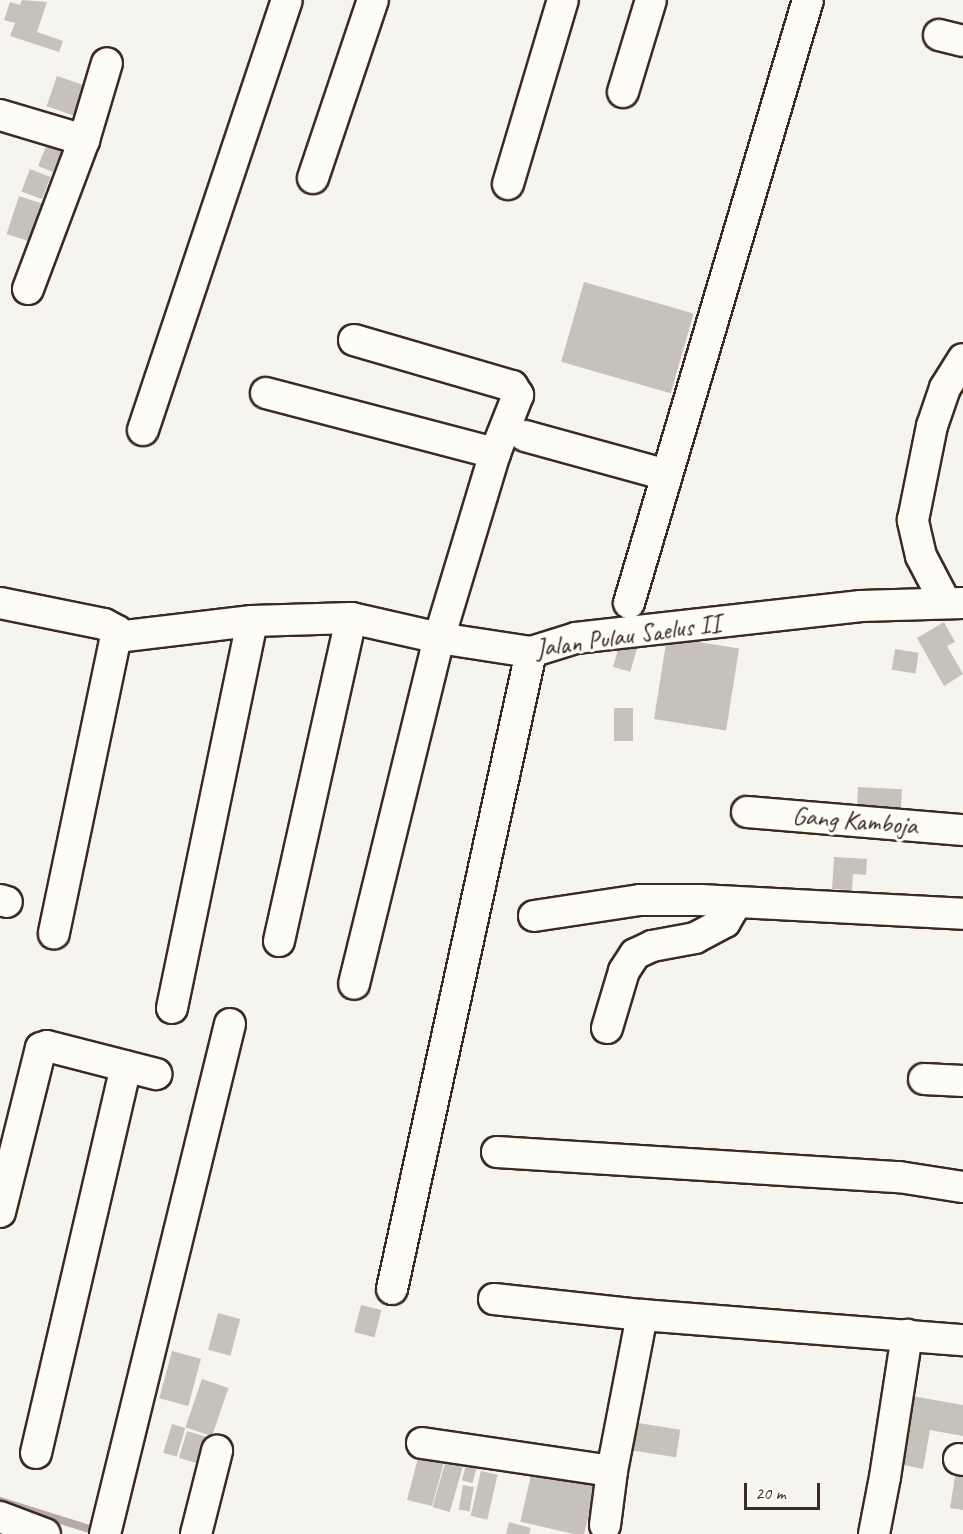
<!DOCTYPE html>
<style>
body{margin:0}
#map{position:relative;width:963px;height:1534px;overflow:hidden;background:#f5f4ee;font-family:Caveat,sans-serif}
div>[style]{position:absolute}
.stream>*{height:8px;margin:-4px;padding:0 4px;transform-origin:4px;border-radius:4px;background:#b4aca4}
.building>*{inset:0;background:#c7c1bb;transform-origin:0 0}
.roads{filter:drop-shadow(2px 0 #3b2a1e) drop-shadow(-2px 0 #3b2a1e) drop-shadow(0 2px #3b2a1e) drop-shadow(0 -2px #3b2a1e)}
.minor>*{height:30px;margin:-15px;padding:0 15px;transform-origin:15px;border-radius:15px;background:#fdfcf7}
span{translate:-50% -50%;white-space:nowrap;text-align:center;line-height:1.15;-webkit-text-stroke:6px #fdfcf7;paint-order:stroke}
.street-label{font-size:26px;color:#3b2a1e}
.scale{position:absolute;left:744px;top:1483px;width:76px;height:27px;box-sizing:border-box;border:3px solid #3b2a1e;border-top:0;padding-left:8px;font-size:18px;line-height:21px;white-space:nowrap;color:#3b2a1e;-webkit-text-stroke:4px #fdfcf7;paint-order:stroke}
</style>
<div id="map">
<div class="stream">
<i style="left:0;top:1501px;width:104px;rotate:17.4deg"></i>
</div>
<div class="building">
<i style="clip-path:polygon(22px 0,47px 2px,37px 32px,63px 41px,59px 52px,10px 36px,15px 23px,4px 20px,10px 2px,20px 5px)"></i>
<i style="left:57px;top:76px;width:31px;height:32px;rotate:19deg"></i>
<i style="left:49px;top:139px;width:16px;height:29px;rotate:22deg"></i>
<i style="left:30px;top:169px;width:22px;height:24px;rotate:21deg"></i>
<i style="left:19px;top:196px;width:33px;height:40px;rotate:18deg"></i>
<i style="left:584px;top:282px;width:114px;height:83px;rotate:16deg"></i>
<i style="clip-path:polygon(944px 622px,955px 642px,947px 646px,963px 674px,944px 686px,917px 638px)"></i>
<i style="left:667px;top:637px;width:73px;height:83px;rotate:9deg"></i>
<i style="left:621px;top:639px;width:18px;height:29px;rotate:16deg"></i>
<i style="left:895px;top:649px;width:24px;height:21px;rotate:9deg"></i>
<i style="left:614px;top:708px;width:19px;height:33px"></i>
<i style="left:858px;top:787px;width:44px;height:26px;rotate:3deg"></i>
<i style="clip-path:polygon(834px 857px,867px 859px,866px 875px,853px 874px,852px 890px,832px 889px)"></i>
<i style="left:361px;top:1305px;width:21px;height:28px;rotate:14deg"></i>
<i style="left:218px;top:1313px;width:23px;height:38px;rotate:15deg"></i>
<i style="left:172px;top:1351px;width:30px;height:49px;rotate:15deg"></i>
<i style="left:202px;top:1379px;width:28px;height:51px;rotate:19deg"></i>
<i style="clip-path:polygon(906px 1395px,963px 1405px,963px 1436px,930px 1430px,923px 1469px,894px 1463px)"></i>
<i style="left:632px;top:1422px;width:49px;height:28px;rotate:9deg"></i>
<i style="left:172px;top:1424px;width:14px;height:30px;rotate:17deg"></i>
<i style="left:187px;top:1431px;width:24px;height:28px;rotate:17deg"></i>
<i style="clip-path:polygon(432px 1455px,445px 1458px,432px 1506px,407px 1500px,418px 1458px,430px 1461px)"></i>
<i style="left:446px;top:1460px;width:18px;height:49px;rotate:16deg"></i>
<i style="left:467px;top:1461px;width:11px;height:20px;rotate:15deg"></i>
<i style="clip-path:polygon(956px 1470px,963px 1472px,963px 1510px,950px 1508px)"></i>
<i style="left:481px;top:1471px;width:17px;height:46px;rotate:13deg"></i>
<i style="left:532px;top:1471px;width:65px;height:52px;rotate:13deg"></i>
<i style="left:463px;top:1485px;width:11px;height:25px;rotate:10deg"></i>
<i style="clip-path:polygon(509px 1522px,531px 1528px,529px 1534px,506px 1534px)"></i>
</div>
<div class="roads">
<div class="minor">
<i style="left:939px;top:35px;width:25px;rotate:14deg"></i>
<i style="left:623px;top:92px;width:96px;rotate:-73.1deg"></i>
<i style="left:0;top:115px;width:88px;rotate:16.6deg"></i>
<i style="left:313px;top:178px;width:188px;rotate:-71.4deg"></i>
<i style="left:508px;top:184px;width:192px;rotate:-73.4deg"></i>
<i style="left:28px;top:289px;width:159px;rotate:-69.4deg"></i>
<i style="left:84px;top:140px;width:80px;rotate:-73.4deg"></i>
<i style="left:354px;top:340px;width:165px;rotate:16.2deg"></i>
<i style="left:512px;top:386px;width:11px;rotate:56deg"></i>
<i style="left:518px;top:395px;width:62px;rotate:111.6deg"></i>
<i style="left:495px;top:453px;width:193px;rotate:106.8deg"></i>
<i style="left:439px;top:638px;width:356px;rotate:103.8deg"></i>
<i style="left:266px;top:393px;width:237px;rotate:14.7deg"></i>
<i style="left:143px;top:430px;width:453px;rotate:-71.5deg"></i>
<i style="left:525px;top:436px;width:147px;rotate:15.4deg"></i>
<i style="left:945px;top:602px;width:52px;rotate:-117.6deg"></i>
<i style="left:921px;top:556px;width:37px;rotate:-103deg"></i>
<i style="left:913px;top:520px;width:96px;rotate:-78.6deg"></i>
<i style="left:932px;top:426px;width:40px;rotate:-71.1deg"></i>
<i style="left:945px;top:388px;width:34px;rotate:-58deg"></i>
<i style="left:0;top:603px;width:106px;rotate:11.4deg"></i>
<i style="left:104px;top:624px;width:15px;rotate:28deg"></i>
<i style="left:117px;top:631px;width:309px;rotate:101.8deg"></i>
<i style="left:629px;top:603px;width:629px;rotate:-73.47deg"></i>
<i style="left:117px;top:637px;width:136px;rotate:-6.8deg"></i>
<i style="left:252px;top:621px;width:99px;rotate:-1.7deg"></i>
<i style="left:351px;top:618px;width:90px;rotate:12.8deg"></i>
<i style="left:439px;top:638px;width:93px;rotate:8.7deg"></i>
<i style="left:531px;top:652px;width:47px;rotate:-17.3deg"></i>
<i style="left:576px;top:638px;width:287px;rotate:-6.4deg"></i>
<i style="left:861px;top:606px;width:102px;rotate:-1.7deg"></i>
<i style="left:747px;top:812px;width:217px;rotate:4.8deg"></i>
<i style="left:0;top:900px;width:7px;rotate:16deg"></i>
<i style="left:534px;top:916px;width:107px;rotate:-8.6deg"></i>
<i style="left:640px;top:900px;width:60px"></i>
<i style="left:700px;top:900px;width:263px;rotate:3deg"></i>
<i style="left:279px;top:941px;width:331px;rotate:-77.4deg"></i>
<i style="left:172px;top:1008px;width:395px;rotate:-78.3deg"></i>
<i style="left:607px;top:1028px;width:59px;rotate:-73.4deg"></i>
<i style="left:624px;top:971px;width:20px;rotate:-57deg"></i>
<i style="left:635px;top:954px;width:19px;rotate:-25deg"></i>
<i style="left:652px;top:946px;width:44px;rotate:-10.5deg"></i>
<i style="left:695px;top:938px;width:34px;rotate:-28deg"></i>
<i style="left:725px;top:922px;width:14px;rotate:-60deg"></i>
<i style="left:732px;top:910px;width:8px;rotate:-83deg"></i>
<i style="left:924px;top:1079px;width:39px;rotate:3deg"></i>
<i style="left:497px;top:1152px;width:403px;rotate:3.6deg"></i>
<i style="left:899px;top:1177px;width:65px;rotate:8.9deg"></i>
<i style="left:0;top:1212px;width:169px;rotate:-76deg"></i>
<i style="left:41px;top:1048px;width:6px;rotate:-18deg"></i>
<i style="left:47px;top:1046px;width:113px;rotate:14.4deg"></i>
<i style="left:392px;top:1289px;width:652px;rotate:-77.69deg"></i>
<i style="left:494px;top:1299px;width:149px;rotate:6.2deg"></i>
<i style="left:642px;top:1315px;width:322px;rotate:4.5deg"></i>
<i style="left:422px;top:1443px;width:192px;rotate:8.4deg"></i>
<i style="left:36px;top:1453px;width:397px;rotate:-76.9deg"></i>
<i style="left:959px;top:1459px;width:4px;rotate:14deg"></i>
<i style="left:0;top:1517px;width:48px;rotate:20.7deg"></i>
<i style="left:605px;top:1525px;width:54px;rotate:-82.6deg"></i>
<i style="left:612px;top:1471px;width:159px;rotate:-79.1deg"></i>
<i style="left:105px;top:1534px;width:525px;rotate:-76.23deg"></i>
<i style="left:196px;top:1534px;width:86px;rotate:-75.8deg"></i>
<i style="left:874px;top:1534px;width:58px;rotate:-79.1deg"></i>
<i style="left:885px;top:1477px;width:144px;rotate:-81.2deg"></i>
</div>
</div>
<div class="street-label">
<span style="left:628px;top:636px;rotate:-8deg">Jalan Pulau Saelus II</span>
<span style="left:855px;top:821px;rotate:5deg">Gang Kamboja</span>
</div>
<div class="scale">20 m</div>
</div>
